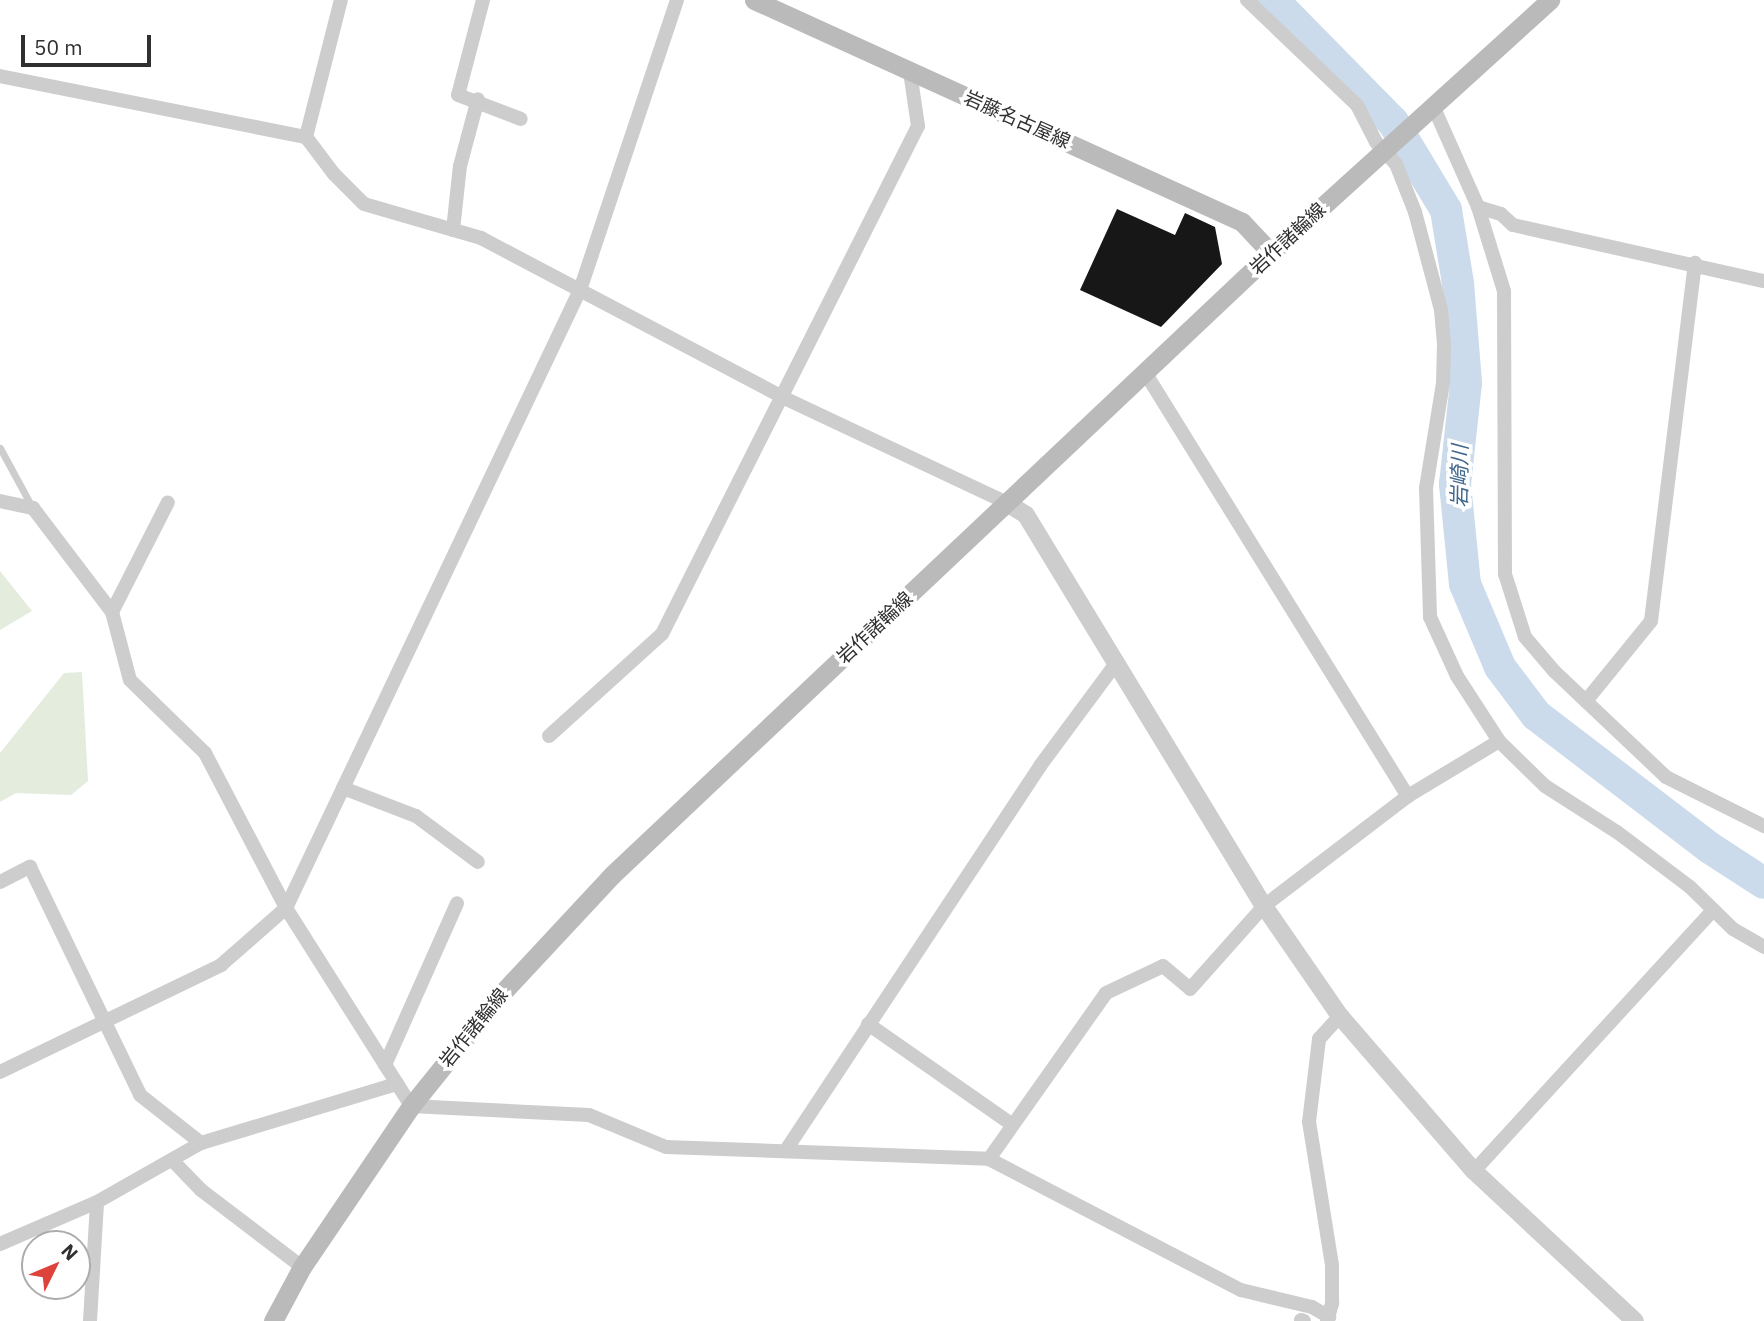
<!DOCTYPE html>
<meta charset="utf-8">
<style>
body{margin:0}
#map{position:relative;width:1764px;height:1321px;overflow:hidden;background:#fff;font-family:"IBM Plex Sans","Noto Sans JP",sans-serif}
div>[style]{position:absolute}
.green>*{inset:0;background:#e4ecde}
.river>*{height:32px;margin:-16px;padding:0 16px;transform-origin:16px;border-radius:16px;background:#cbdbeb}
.building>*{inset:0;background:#171717}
.service>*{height:7px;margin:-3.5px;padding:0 3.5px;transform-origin:3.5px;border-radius:3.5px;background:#cdcdcd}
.minor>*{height:14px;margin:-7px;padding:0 7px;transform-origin:7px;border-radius:7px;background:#cdcdcd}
.tertiary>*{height:18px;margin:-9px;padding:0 9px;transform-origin:9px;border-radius:9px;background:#cdcdcd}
.secondary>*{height:19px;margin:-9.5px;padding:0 9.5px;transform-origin:9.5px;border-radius:9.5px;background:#bababa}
span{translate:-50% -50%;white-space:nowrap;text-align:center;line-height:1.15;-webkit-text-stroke:7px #fff;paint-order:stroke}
.street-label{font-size:19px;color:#303030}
.water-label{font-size:21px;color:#41678e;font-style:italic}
.north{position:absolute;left:21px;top:1230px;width:70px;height:70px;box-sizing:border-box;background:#fff;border:2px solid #acacac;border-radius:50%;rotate:47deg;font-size:19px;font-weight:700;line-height:28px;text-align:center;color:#303030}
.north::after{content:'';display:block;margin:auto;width:24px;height:32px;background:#dd423b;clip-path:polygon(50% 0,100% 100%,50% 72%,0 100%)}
.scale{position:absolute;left:21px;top:35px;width:130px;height:32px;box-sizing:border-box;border:4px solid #303030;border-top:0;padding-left:9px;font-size:21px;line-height:24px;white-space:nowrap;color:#303030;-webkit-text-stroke:5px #fff;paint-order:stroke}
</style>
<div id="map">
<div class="green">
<i style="clip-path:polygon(0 571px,32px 611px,0 630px)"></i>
<i style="clip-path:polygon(82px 672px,88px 781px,71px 795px,16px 793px,0 802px,0 753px,64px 673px)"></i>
</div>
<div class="river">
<i style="left:1273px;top:0;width:171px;rotate:45.5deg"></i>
<i style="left:1393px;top:122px;width:103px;rotate:58.9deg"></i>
<i style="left:1446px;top:210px;width:74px;rotate:80.7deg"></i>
<i style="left:1458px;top:283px;width:100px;rotate:85.4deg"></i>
<i style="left:1466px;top:383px;width:102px;rotate:96.2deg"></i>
<i style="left:1455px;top:484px;width:100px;rotate:84.3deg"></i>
<i style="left:1465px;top:584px;width:90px;rotate:67.1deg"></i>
<i style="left:1500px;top:667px;width:60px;rotate:53.1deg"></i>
<i style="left:1536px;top:715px;width:219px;rotate:37.4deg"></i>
<i style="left:1710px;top:848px;width:64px;rotate:32.9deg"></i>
</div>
<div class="building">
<i style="clip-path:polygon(1117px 209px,1175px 235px,1185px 213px,1215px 227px,1222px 264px,1161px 327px,1080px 290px)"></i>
</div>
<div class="service">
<i style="left:0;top:448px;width:67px;rotate:61.5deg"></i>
</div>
<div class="minor">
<i style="left:483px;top:0;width:98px;rotate:104.7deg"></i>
<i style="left:458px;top:95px;width:67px;rotate:20.9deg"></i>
<i style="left:1247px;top:0;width:152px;rotate:43.7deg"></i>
<i style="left:1357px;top:105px;width:42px;rotate:62.8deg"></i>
<i style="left:1376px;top:142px;width:30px;rotate:48deg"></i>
<i style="left:1396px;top:164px;width:52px;rotate:68.4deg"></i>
<i style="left:1415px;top:212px;width:101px;rotate:75.1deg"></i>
<i style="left:1441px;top:310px;width:33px;rotate:85deg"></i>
<i style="left:1444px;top:343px;width:40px;rotate:91.4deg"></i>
<i style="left:1443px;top:383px;width:106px;rotate:99.2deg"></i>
<i style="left:1426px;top:488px;width:129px;rotate:88.2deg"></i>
<i style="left:1430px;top:617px;width:65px;rotate:65.4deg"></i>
<i style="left:1457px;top:676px;width:77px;rotate:57.1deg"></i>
<i style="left:0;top:76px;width:312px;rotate:11.3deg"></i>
<i style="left:306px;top:137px;width:46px;rotate:52.9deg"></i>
<i style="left:334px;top:174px;width:42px;rotate:45deg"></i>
<i style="left:364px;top:204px;width:122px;rotate:16.2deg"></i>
<i style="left:481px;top:238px;width:340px;rotate:27.8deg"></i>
<i style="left:782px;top:397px;width:249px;rotate:25.2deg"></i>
<i style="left:1434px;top:108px;width:108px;rotate:66deg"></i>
<i style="left:1478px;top:207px;width:24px;rotate:17deg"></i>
<i style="left:1501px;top:214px;width:16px;rotate:43deg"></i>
<i style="left:1513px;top:225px;width:257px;rotate:12.6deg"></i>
<i style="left:306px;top:137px;width:141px;rotate:-75.7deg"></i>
<i style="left:1478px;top:207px;width:88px;rotate:72.8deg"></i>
<i style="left:1504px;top:291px;width:283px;rotate:89.8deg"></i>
<i style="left:1505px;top:574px;width:66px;rotate:72.4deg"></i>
<i style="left:1525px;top:637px;width:45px;rotate:49.5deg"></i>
<i style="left:1554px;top:671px;width:154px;rotate:43.4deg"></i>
<i style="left:1666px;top:777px;width:110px;rotate:26.6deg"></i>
<i style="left:453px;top:230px;width:64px;rotate:-83.8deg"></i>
<i style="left:460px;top:166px;width:69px;rotate:-75deg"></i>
<i style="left:1146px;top:374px;width:497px;rotate:58.2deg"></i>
<i style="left:0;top:501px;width:34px;rotate:12deg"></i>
<i style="left:33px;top:508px;width:131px;rotate:52.8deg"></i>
<i style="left:112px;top:612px;width:70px;rotate:75.2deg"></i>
<i style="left:130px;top:680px;width:105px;rotate:44.2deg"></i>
<i style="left:205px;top:753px;width:175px;rotate:62.4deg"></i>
<i style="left:286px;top:908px;width:234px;rotate:57.7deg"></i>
<i style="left:411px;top:1106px;width:178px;rotate:2.9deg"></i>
<i style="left:589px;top:1115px;width:83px;rotate:22.6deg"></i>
<i style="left:666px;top:1147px;width:323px;rotate:2.1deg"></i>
<i style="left:989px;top:1159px;width:284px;rotate:27.5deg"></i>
<i style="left:1241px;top:1290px;width:73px;rotate:13.5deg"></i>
<i style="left:1312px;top:1307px;width:20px;rotate:30deg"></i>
<i style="left:112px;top:612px;width:123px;rotate:-63deg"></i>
<i style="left:1586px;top:701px;width:103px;rotate:-50.9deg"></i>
<i style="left:1651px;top:621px;width:361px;rotate:-83deg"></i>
<i style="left:549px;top:736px;width:152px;rotate:-42.1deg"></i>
<i style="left:662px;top:634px;width:569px;rotate:-63.25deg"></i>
<i style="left:918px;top:126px;width:55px;rotate:-98.4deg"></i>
<i style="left:343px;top:788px;width:78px;rotate:21deg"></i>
<i style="left:416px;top:816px;width:77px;rotate:36.6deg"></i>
<i style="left:0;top:882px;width:34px;rotate:-27deg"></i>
<i style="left:30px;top:867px;width:253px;rotate:64.2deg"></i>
<i style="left:140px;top:1095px;width:78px;rotate:38.2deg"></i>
<i style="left:868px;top:1024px;width:173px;rotate:34.9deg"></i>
<i style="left:385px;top:1065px;width:177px;rotate:-66deg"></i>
<i style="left:0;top:1072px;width:246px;rotate:-25.8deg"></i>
<i style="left:221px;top:965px;width:86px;rotate:-41.2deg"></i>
<i style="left:286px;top:908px;width:684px;rotate:-64.56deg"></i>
<i style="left:580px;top:290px;width:306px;rotate:-71.5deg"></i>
<i style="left:786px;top:1150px;width:460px;rotate:-56.5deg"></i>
<i style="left:1040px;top:766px;width:129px;rotate:-53.5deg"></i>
<i style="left:989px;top:1159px;width:203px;rotate:-54.8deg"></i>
<i style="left:1106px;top:993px;width:63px;rotate:-25.3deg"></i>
<i style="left:1163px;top:966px;width:35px;rotate:40deg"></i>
<i style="left:1190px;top:989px;width:111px;rotate:-48.3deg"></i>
<i style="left:1264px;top:906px;width:181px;rotate:-37.4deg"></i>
<i style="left:1408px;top:796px;width:106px;rotate:-31.1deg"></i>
<i style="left:1499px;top:741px;width:64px;rotate:44.4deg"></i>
<i style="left:1545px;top:786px;width:85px;rotate:32.6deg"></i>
<i style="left:1617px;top:832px;width:91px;rotate:37deg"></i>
<i style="left:1690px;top:887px;width:60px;rotate:44.3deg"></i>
<i style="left:1733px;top:929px;width:36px;rotate:30deg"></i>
<i style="left:172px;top:1160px;width:42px;rotate:46deg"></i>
<i style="left:201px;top:1190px;width:127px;rotate:37.3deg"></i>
<i style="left:1474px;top:1171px;width:352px;rotate:-47.5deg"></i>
<i style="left:0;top:1244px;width:106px;rotate:-23.4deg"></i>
<i style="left:97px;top:1202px;width:120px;rotate:-29.6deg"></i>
<i style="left:201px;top:1143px;width:205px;rotate:-16.8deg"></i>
<i style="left:1301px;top:1320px;width:3px;rotate:18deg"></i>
<i style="left:90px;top:1321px;width:119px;rotate:-86.6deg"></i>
<i style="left:1327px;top:1321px;width:19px;rotate:-74deg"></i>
<i style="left:1332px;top:1303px;width:38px;rotate:-90deg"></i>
<i style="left:1332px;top:1265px;width:145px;rotate:-99.1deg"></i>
<i style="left:1309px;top:1122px;width:84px;rotate:-83.1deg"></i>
<i style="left:1319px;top:1039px;width:31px;rotate:-48deg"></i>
</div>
<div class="tertiary">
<i style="left:1007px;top:503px;width:22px;rotate:32deg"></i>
<i style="left:1026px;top:515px;width:458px;rotate:58.7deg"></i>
<i style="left:1264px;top:906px;width:134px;rotate:55.4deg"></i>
<i style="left:1340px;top:1016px;width:205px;rotate:49.2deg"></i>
<i style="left:1474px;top:1171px;width:220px;rotate:43deg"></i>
</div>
<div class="secondary">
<i style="left:754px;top:0;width:536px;rotate:24.46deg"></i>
<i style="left:1242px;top:222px;width:42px;rotate:46.9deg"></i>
<i style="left:273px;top:1321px;width:61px;rotate:-61.8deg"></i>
<i style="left:302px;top:1267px;width:194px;rotate:-55.9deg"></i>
<i style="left:411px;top:1106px;width:145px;rotate:-51.2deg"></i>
<i style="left:502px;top:993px;width:161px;rotate:-47deg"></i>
<i style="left:612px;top:875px;width:906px;rotate:-43.35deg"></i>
<i style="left:1271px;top:253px;width:377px;rotate:-42.2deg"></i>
</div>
<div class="street-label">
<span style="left:1017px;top:120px;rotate:24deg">岩藤名古屋線</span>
<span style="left:1288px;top:239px;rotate:-43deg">岩作諸輪線</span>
<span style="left:875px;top:628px;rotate:-43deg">岩作諸輪線</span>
<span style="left:474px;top:1028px;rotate:-51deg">岩作諸輪線</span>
</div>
<div class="water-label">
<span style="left:1459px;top:476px;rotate:-89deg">岩崎川</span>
</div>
<div class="north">N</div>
<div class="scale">50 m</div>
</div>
